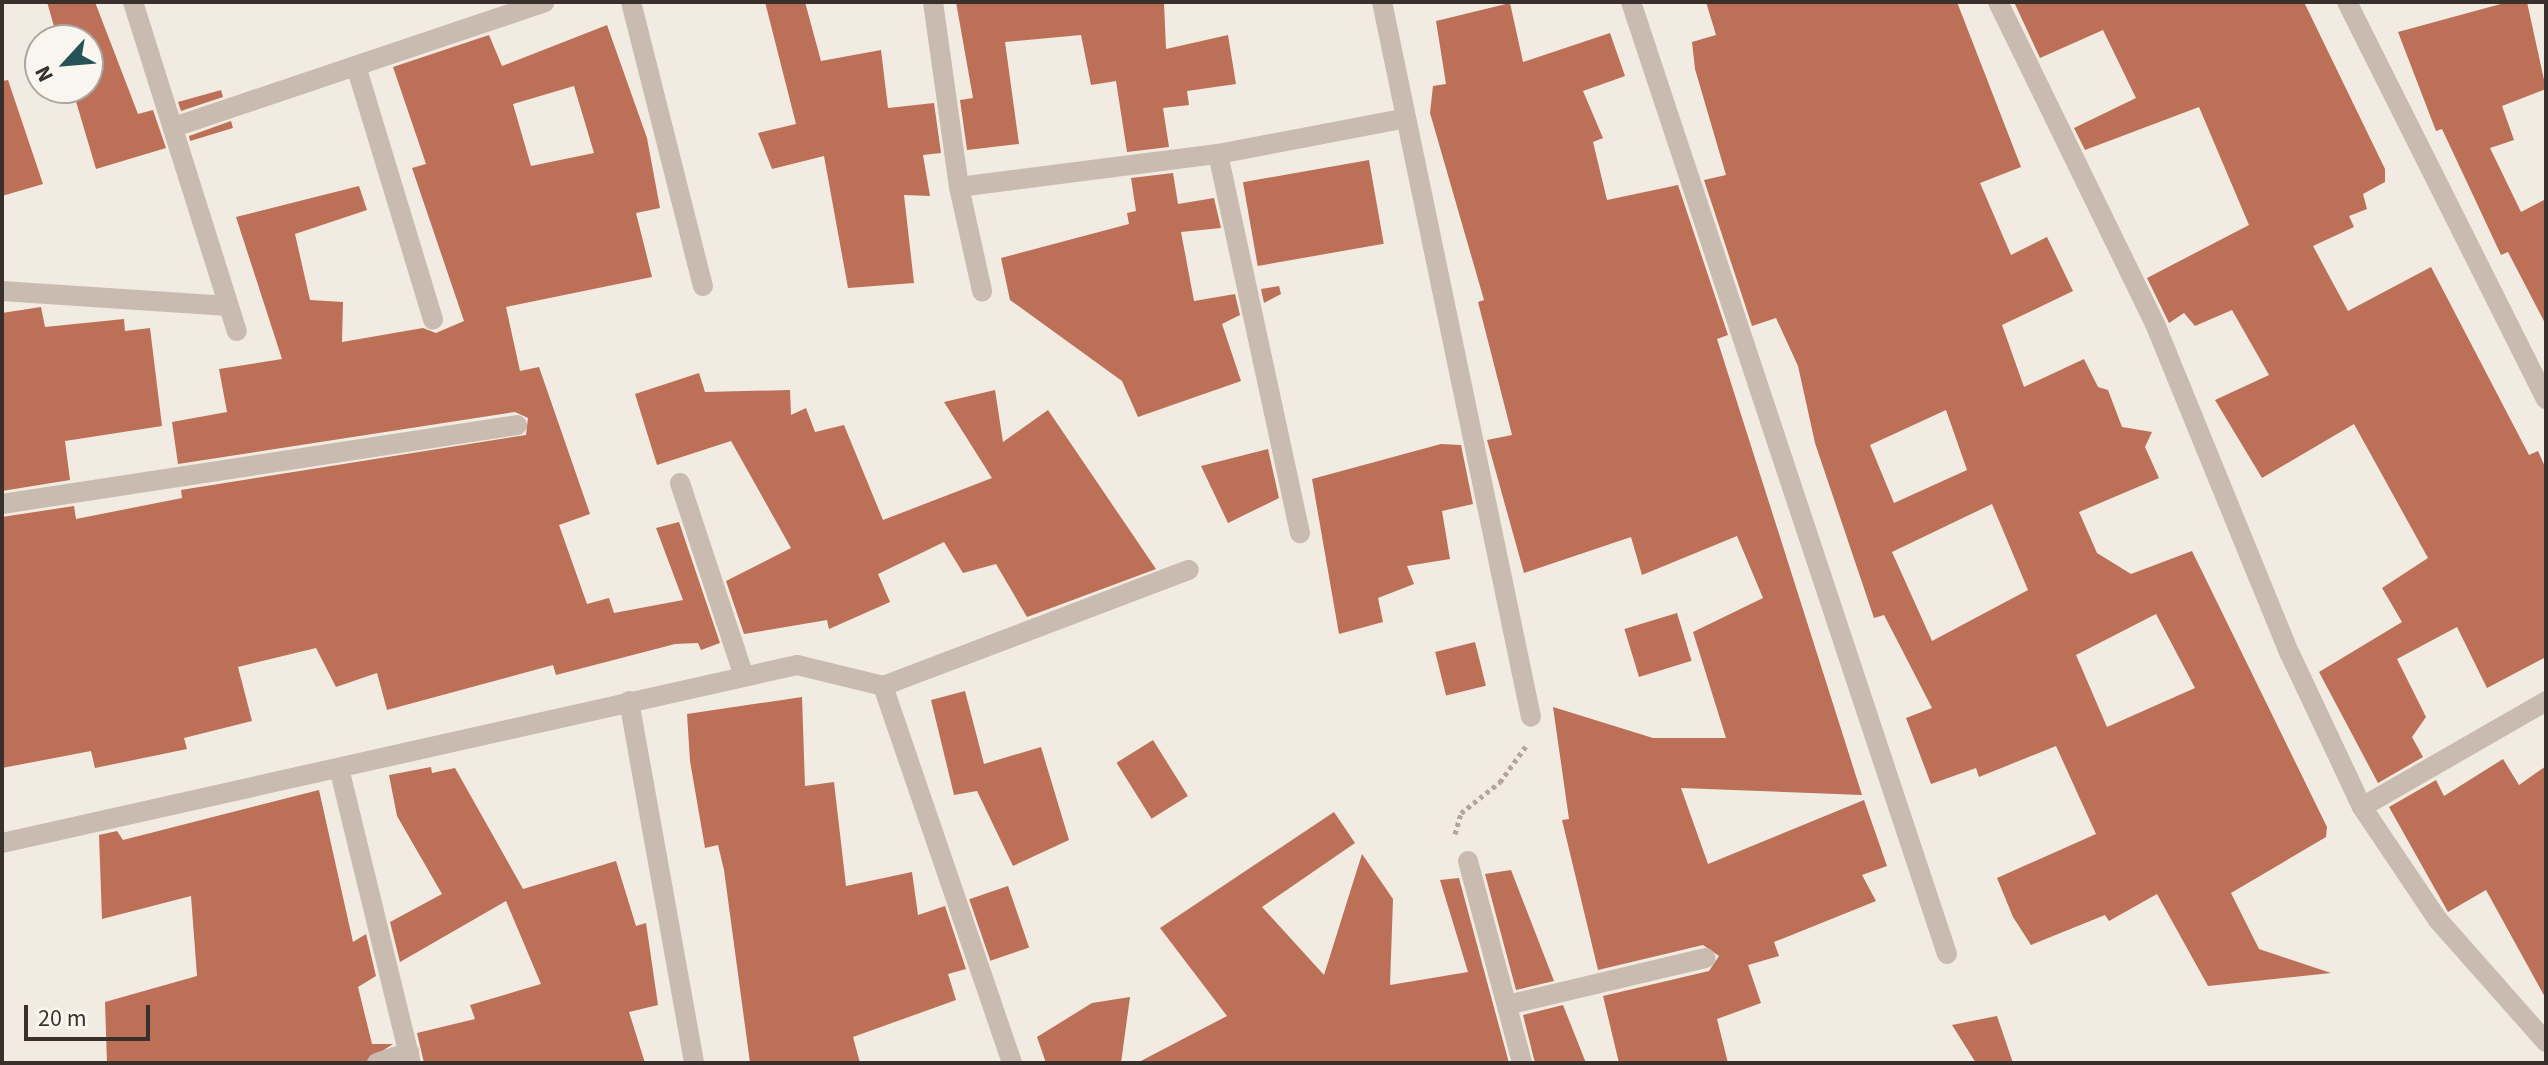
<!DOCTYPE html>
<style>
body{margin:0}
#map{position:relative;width:2548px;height:1065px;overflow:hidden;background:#f2ebe2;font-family:"Source Sans 3",sans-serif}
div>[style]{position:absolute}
.building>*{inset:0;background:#bb7057;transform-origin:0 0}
.path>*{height:5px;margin-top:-2.5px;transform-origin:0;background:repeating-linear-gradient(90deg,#b5a599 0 4px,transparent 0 8px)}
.minor>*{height:20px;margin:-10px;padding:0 10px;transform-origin:10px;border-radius:10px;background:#c9bbaf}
span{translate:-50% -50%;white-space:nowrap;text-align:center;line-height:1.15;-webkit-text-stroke:6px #f9f5ef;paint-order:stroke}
.frame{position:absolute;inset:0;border:4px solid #39302c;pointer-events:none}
.north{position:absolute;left:24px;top:24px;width:80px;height:80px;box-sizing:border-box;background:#f9f5ef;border:2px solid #aca6a1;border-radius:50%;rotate:244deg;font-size:22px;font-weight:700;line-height:32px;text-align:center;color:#39302c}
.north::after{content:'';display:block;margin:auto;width:28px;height:36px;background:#255357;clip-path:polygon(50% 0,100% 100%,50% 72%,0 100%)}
.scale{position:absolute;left:24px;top:1005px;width:126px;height:36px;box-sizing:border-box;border:4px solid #39302c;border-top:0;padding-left:10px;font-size:24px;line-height:28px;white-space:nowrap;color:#39302c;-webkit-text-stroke:6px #f9f5ef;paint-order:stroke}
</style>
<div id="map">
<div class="building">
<i style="clip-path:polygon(47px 2px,95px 2px,138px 114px,153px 110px,166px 148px,96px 169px,72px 88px,88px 88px,88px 40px,58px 40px)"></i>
<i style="clip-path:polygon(765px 2px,805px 2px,821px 61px,881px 50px,888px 108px,934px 103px,941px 153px,923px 155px,930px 196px,904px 195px,914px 283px,848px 288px,824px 156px,772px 169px,758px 133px,796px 124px)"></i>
<i style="clip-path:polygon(956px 2px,1164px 2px,1166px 49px,1228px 35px,1236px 84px,1187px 91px,1189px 105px,1163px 108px,1169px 147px,1127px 152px,1116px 81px,1091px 85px,1081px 35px,1005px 42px,1019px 144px,967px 150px,960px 100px,973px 98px)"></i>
<i style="clip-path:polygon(evenodd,1706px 2px,1957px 2px,2021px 167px,1980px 183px,2011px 255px,2047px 237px,2073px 291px,2002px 325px,2024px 387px,2084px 359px,2098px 387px,2108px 390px,2122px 427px,2152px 432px,2145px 447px,2159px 478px,2079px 512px,2097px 553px,2131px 574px,2192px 551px,2327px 827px,2326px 837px,2231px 893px,2259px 949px,2331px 973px,2208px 986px,2157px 894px,2109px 921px,2105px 915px,2031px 945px,2013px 917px,1997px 878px,2096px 834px,2056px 746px,1979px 777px,1976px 768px,1931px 784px,1906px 718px,1932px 708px,1884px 615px,1874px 618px,1815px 443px,1798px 366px,1776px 318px,1752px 326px,1704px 180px,1726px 175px,1695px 69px,1692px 42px,1716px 35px,1706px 2px,1946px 410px,1967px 470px,1894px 503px,1870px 445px,1946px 410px,1706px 2px,1992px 504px,2028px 590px,1932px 641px,1892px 552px,1992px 504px,1706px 2px,2156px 614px,2195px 688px,2107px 727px,2076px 655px,2156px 614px)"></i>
<i style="clip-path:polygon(2014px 2px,2304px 2px,2385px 169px,2385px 182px,2363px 194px,2367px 209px,2349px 216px,2354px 227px,2313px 246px,2348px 311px,2431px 267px,2529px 455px,2538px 451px,2546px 469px,2546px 657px,2487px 688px,2457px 627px,2397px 659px,2426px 717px,2412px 737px,2423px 757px,2378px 783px,2319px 672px,2402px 622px,2382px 588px,2428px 558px,2354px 424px,2262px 478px,2215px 400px,2269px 375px,2232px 310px,2195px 326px,2184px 313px,2169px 323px,2147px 278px,2249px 225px,2199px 107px,2085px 150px,2074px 128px,2136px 98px,2103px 30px,2040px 58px)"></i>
<i style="clip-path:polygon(2508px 2px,2527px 2px,2546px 89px,2502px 106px,2514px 140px,2490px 148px,2521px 212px,2546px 199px,2546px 325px,2508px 252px,2501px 255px,2442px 129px,2436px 131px,2398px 32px)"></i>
<i style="clip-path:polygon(1510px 3px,1523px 62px,1610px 33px,1625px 76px,1583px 91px,1603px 138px,1593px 142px,1607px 200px,1678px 185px,1728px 335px,1717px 339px,1862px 795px,1681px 788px,1708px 864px,1864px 800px,1887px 866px,1862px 875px,1876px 901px,1774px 942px,1779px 956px,1748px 965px,1761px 1003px,1717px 1019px,1728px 1063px,1619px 1063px,1603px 996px,1709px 971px,1719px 956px,1703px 945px,1598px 970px,1562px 820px,1569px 819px,1553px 707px,1653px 738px,1726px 738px,1693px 632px,1763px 598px,1737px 536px,1642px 575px,1631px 537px,1524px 573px,1487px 440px,1512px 435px,1478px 302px,1484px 300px,1430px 113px,1433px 86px,1446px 84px,1436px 21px)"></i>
<i style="clip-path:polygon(evenodd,607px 25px,647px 138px,660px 208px,636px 213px,652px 277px,506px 307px,520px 371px,539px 367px,590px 514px,559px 525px,587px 604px,609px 598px,614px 613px,683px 600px,656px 528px,679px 522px,720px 643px,701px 650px,698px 643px,675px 644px,556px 675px,553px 665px,387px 710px,377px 673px,336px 687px,316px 648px,238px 667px,252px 721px,184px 738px,187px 749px,95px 768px,91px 751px,2px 768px,2px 517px,74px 506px,76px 519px,182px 498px,181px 490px,526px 435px,528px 418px,515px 412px,178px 464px,172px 422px,227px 412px,219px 369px,282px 359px,236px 217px,359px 186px,367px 210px,295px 234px,310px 300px,343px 302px,342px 342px,423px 328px,436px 333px,464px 321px,412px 168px,426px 164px,393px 67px,489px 35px,502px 66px,607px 25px,574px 86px,594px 153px,531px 166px,513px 104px,574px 86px)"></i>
<i style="clip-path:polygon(8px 80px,43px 184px,2px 196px,2px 81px)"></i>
<i style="clip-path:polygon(221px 90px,223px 97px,181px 111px,178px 102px)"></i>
<i style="clip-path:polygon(231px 121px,233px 128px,190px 141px,189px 136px)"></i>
<i style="left:1369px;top:160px;width:85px;height:128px;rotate:80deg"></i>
<i style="clip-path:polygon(1173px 173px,1178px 204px,1214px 198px,1221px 228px,1181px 232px,1194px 301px,1235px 294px,1240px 315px,1222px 324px,1241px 381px,1138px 417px,1122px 381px,1010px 300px,1001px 258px,1129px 224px,1127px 213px,1136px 211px,1131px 178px)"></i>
<i style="clip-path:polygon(1279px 286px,1281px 294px,1264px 303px,1261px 289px)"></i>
<i style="clip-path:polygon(41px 307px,45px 327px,124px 319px,125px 331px,150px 328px,162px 426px,65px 441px,70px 480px,2px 491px,2px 313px)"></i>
<i style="clip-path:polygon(699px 373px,705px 392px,790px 390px,791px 415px,806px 408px,815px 432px,844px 425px,883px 520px,992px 478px,944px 402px,995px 390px,1003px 442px,1048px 410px,1156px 569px,1027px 617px,996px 564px,963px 573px,944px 542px,878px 574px,890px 602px,829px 629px,827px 620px,744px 634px,726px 581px,791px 548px,731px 441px,657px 465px,635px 394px)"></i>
<i style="clip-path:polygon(1441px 444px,1461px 445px,1473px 504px,1442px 511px,1450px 559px,1407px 566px,1414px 584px,1378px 598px,1383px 622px,1339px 634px,1312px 479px)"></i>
<i style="clip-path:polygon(1268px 449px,1279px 498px,1228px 523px,1201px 466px)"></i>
<i style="left:1677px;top:613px;width:50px;height:55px;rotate:73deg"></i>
<i style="left:1475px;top:642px;width:45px;height:41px;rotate:76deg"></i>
<i style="clip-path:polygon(965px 691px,984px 764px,1041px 747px,1069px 840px,1013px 866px,977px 791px,954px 795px,931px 700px)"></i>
<i style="clip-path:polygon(802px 697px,805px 786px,834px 782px,846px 886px,912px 872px,918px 915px,945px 906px,966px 969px,948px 974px,956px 1000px,853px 1037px,860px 1063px,750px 1063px,724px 870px,718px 845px,705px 848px,690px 761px,687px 714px)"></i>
<i style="left:1153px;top:740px;width:66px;height:43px;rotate:58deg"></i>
<i style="clip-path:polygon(2503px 759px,2519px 785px,2546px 766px,2546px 999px,2486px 890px,2448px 912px,2389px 807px,2436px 780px,2444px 796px)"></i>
<i style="clip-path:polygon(431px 767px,432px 773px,455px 768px,523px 889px,616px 861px,636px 926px,646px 923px,658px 1005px,629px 1012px,645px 1063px,424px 1063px,417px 1033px,475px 1019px,470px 1005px,541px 984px,506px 901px,400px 962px,390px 922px,442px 894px,397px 816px,389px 775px)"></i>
<i style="clip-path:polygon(319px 790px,353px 942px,366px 934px,376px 976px,358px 987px,372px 1044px,393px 1044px,364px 1063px,107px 1063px,105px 1002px,197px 976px,191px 896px,102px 919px,99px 835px,117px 831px,123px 840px)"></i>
<i style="clip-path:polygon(1334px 812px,1355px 843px,1262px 907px,1324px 975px,1362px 854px,1393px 899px,1390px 985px,1468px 972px,1440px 880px,1459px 878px,1509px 1063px,1137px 1063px,1227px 1016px,1160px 928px)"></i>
<i style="clip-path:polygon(1511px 870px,1554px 981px,1516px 990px,1485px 874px)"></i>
<i style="left:1008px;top:886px;width:65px;height:41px;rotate:71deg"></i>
<i style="clip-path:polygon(1130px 997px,1121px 1063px,1046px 1063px,1037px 1037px,1092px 1003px)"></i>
<i style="clip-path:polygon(1563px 1005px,1586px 1063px,1535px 1063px,1523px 1015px)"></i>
<i style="clip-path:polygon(1997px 1016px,2013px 1063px,1976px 1063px,1952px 1025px)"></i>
</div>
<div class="path">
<i style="left:1455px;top:834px;width:22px;rotate:-74deg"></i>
<i style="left:1461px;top:813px;width:50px;rotate:-38.5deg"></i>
<i style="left:1500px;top:782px;width:44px;rotate:-54.2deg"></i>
</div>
<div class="minor">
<i style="left:133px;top:2px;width:345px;rotate:72.5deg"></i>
<i style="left:631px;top:2px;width:293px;rotate:75.8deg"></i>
<i style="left:933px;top:2px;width:187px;rotate:82deg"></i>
<i style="left:959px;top:187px;width:107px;rotate:77.5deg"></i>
<i style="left:1382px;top:2px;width:730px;rotate:78.23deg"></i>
<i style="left:1631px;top:2px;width:1003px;rotate:71.64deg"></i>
<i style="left:1998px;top:2px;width:358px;rotate:64deg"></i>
<i style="left:2155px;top:324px;width:357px;rotate:67.8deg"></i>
<i style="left:2290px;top:654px;width:169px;rotate:64.8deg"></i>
<i style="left:2362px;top:807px;width:136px;rotate:56.1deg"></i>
<i style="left:2438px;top:920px;width:163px;rotate:48.5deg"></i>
<i style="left:2347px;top:2px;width:444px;rotate:63.4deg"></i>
<i style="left:356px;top:66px;width:265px;rotate:73.1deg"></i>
<i style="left:174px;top:127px;width:391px;rotate:-18.6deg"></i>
<i style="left:1218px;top:154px;width:388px;rotate:77.8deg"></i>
<i style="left:959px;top:187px;width:261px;rotate:-7.3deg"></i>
<i style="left:1218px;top:154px;width:187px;rotate:-10.8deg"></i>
<i style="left:2px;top:291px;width:227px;rotate:3.8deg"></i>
<i style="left:680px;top:483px;width:203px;rotate:71.7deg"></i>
<i style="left:2px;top:504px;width:521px;rotate:-8.72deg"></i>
<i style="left:883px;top:686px;width:327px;rotate:-20.8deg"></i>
<i style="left:629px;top:701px;width:368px;rotate:79.8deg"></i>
<i style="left:339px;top:768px;width:304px;rotate:76.3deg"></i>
<i style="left:2362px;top:807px;width:212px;rotate:-29.9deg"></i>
<i style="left:2px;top:843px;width:815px;rotate:-12.62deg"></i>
<i style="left:797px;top:665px;width:89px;rotate:13.7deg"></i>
<i style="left:883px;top:686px;width:398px;rotate:71.1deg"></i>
<i style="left:1468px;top:861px;width:209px;rotate:75deg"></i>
<i style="left:1507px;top:1005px;width:204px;rotate:-13.3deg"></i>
<i style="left:377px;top:1063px;width:34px;rotate:-19deg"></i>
</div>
<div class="frame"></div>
<div class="north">N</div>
<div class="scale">20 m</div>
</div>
